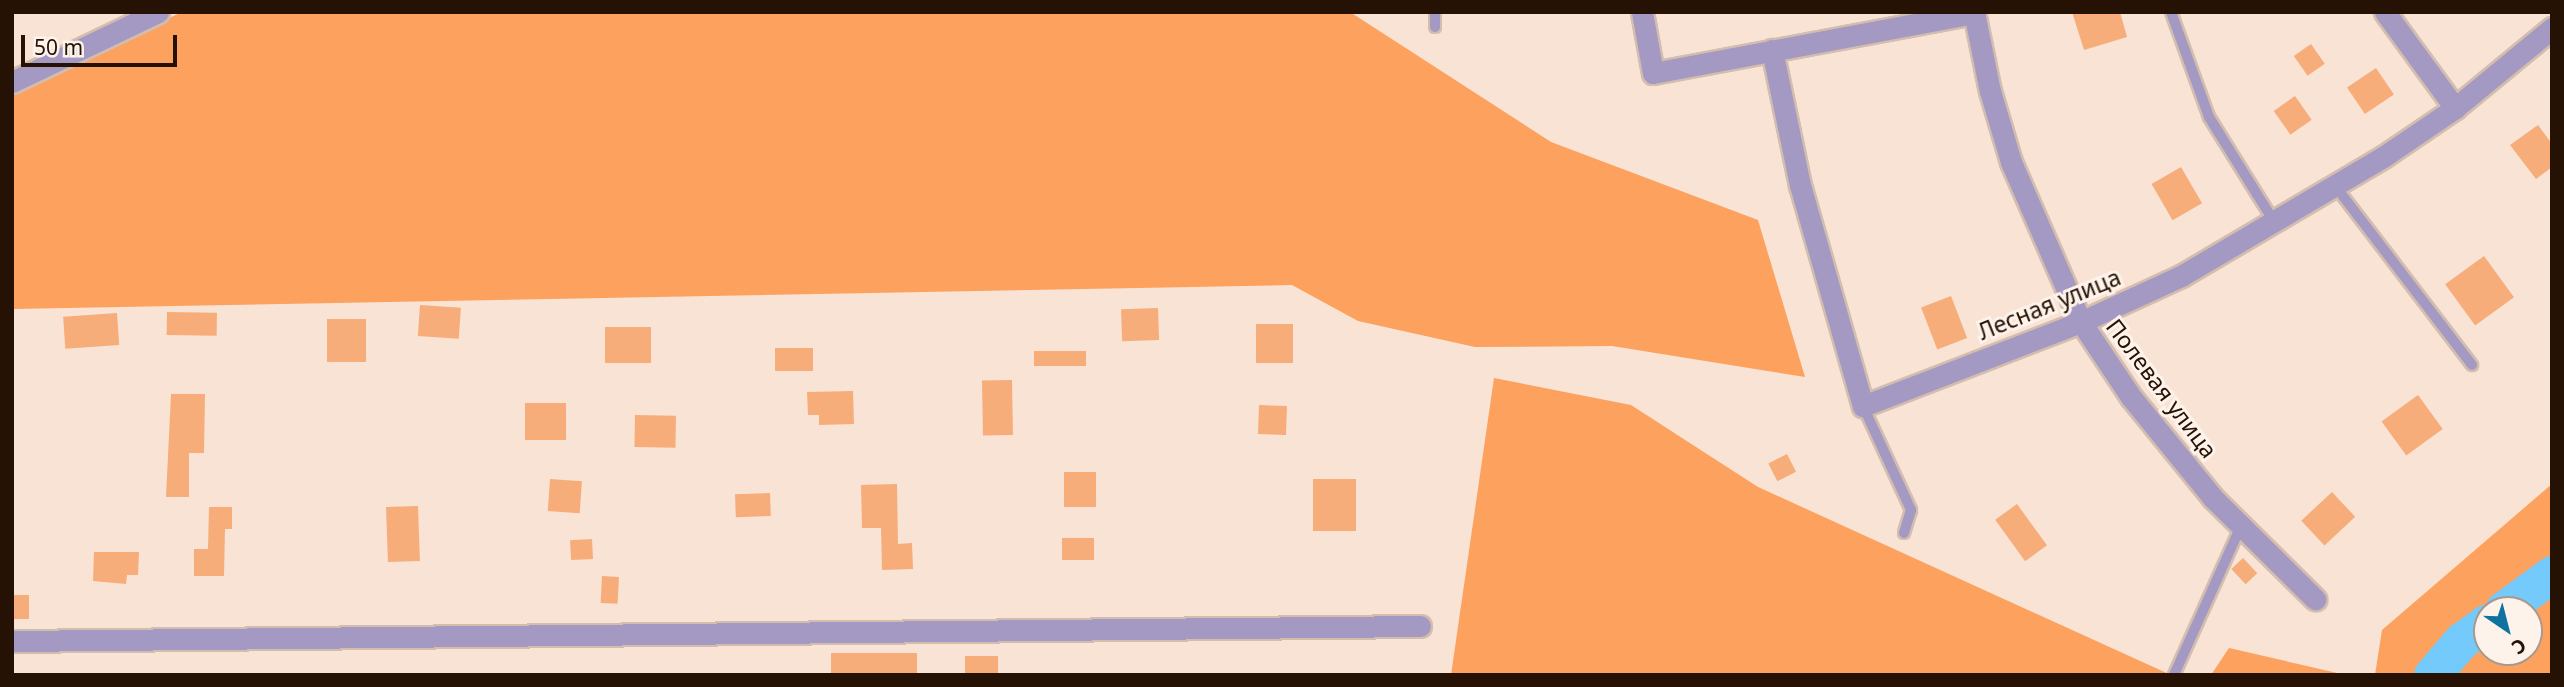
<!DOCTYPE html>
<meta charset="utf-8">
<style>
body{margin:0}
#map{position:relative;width:2564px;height:687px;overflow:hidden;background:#f9e3d4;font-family:"Noto Sans",sans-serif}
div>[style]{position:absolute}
.forest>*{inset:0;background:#fca15e}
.river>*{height:37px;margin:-18.5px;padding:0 18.5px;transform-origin:18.5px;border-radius:18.5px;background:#74cafb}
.building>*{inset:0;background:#f7ad7a;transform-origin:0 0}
.roads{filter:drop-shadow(2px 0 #d3bdaf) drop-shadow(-2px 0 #d3bdaf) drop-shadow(0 2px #d3bdaf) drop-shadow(0 -2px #d3bdaf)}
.lane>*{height:10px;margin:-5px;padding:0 5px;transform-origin:5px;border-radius:5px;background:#a399c3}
.street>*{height:21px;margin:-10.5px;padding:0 10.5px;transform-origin:10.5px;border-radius:10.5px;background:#a399c3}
span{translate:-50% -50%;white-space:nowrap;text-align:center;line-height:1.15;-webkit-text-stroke:6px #fef3eb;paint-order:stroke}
.street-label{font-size:23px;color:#251205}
.frame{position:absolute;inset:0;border:14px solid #251205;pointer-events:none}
.north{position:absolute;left:2473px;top:596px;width:70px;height:70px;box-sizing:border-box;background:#fef3eb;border:2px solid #a7998f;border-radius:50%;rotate:145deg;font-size:19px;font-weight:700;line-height:28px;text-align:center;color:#251205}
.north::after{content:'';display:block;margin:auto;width:24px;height:32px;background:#0f73a0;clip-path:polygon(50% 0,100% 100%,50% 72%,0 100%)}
.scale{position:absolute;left:21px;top:35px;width:156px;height:32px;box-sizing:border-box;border:4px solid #251205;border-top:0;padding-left:9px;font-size:21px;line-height:24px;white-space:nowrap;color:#251205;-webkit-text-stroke:5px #fef3eb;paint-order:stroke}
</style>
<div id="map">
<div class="forest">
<i style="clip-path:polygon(182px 12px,1350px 12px,1551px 142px,1758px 220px,1805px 377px,1612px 346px,1475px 347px,1358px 321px,1292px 285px,12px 309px,12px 91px)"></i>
<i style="clip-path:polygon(1494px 378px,1631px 405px,1758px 487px,2171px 675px,1451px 675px)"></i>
<i style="clip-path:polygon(evenodd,2552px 484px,2552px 675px,2375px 675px,2382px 630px,2552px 484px,2529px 610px,2529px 652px,2487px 652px,2487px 610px,2529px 610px)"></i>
<i style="clip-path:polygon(2229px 648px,2346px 675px,2211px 675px)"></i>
</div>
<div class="river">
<i style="left:2503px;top:610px;width:61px;rotate:-36.3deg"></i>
<i style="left:2432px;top:675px;width:45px;rotate:-49.5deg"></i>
<i style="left:2461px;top:641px;width:32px;rotate:-36deg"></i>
</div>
<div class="building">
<i style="clip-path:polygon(2072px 12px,2120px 12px,2127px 37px,2084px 50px)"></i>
<i style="left:2311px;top:44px;width:24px;height:21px;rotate:55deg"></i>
<i style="left:2376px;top:68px;width:32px;height:35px;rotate:56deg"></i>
<i style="left:2295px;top:96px;width:29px;height:26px;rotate:55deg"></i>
<i style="clip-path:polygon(2538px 125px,2552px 144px,2552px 167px,2536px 179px,2510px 145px)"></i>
<i style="left:2181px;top:167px;width:42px;height:34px;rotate:60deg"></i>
<i style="left:2484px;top:256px;width:51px;height:48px;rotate:54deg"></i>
<i style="left:1951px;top:296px;width:45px;height:32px;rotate:69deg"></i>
<i style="left:420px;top:305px;width:41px;height:31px;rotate:4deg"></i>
<i style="left:1158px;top:308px;width:32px;height:37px;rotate:88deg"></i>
<i style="left:167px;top:312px;width:50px;height:23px;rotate:1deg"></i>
<i style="left:117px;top:313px;width:32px;height:54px;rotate:86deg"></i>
<i style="left:327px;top:319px;width:39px;height:43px"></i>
<i style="left:1293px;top:324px;width:39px;height:37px;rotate:90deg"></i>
<i style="left:651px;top:327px;width:36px;height:46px;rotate:90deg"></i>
<i style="left:775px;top:348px;width:38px;height:23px"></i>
<i style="left:1034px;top:351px;width:52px;height:15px"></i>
<i style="left:1012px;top:380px;width:55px;height:30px;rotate:89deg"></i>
<i style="clip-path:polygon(853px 391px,854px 424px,819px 425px,819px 415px,808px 415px,807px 392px)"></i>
<i style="clip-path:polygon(171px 394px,205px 394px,204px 453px,189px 453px,189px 497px,166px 497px)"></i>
<i style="left:2418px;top:395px;width:42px;height:45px;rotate:54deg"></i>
<i style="left:525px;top:403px;width:41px;height:37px"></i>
<i style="left:1259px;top:405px;width:28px;height:29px;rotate:2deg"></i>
<i style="left:635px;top:415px;width:41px;height:32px;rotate:1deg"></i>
<i style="left:1787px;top:454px;width:20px;height:21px;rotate:63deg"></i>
<i style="left:1064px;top:472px;width:32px;height:35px"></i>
<i style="left:550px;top:479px;width:32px;height:32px;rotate:4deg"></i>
<i style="left:1356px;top:479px;width:52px;height:43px;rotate:90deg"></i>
<i style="clip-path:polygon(897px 484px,898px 544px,912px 543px,913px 569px,882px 570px,881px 528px,862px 528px,861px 485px)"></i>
<i style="left:2332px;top:492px;width:34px;height:42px;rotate:47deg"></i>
<i style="left:770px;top:493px;width:23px;height:35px;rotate:88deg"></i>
<i style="left:2017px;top:504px;width:51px;height:27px;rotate:54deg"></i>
<i style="left:418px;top:506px;width:55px;height:32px;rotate:88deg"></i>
<i style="clip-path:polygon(209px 507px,232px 507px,232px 529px,225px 529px,224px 576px,194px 576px,194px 549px,208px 549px)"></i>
<i style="left:1094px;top:538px;width:22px;height:32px;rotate:90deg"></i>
<i style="left:592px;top:539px;width:20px;height:22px;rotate:87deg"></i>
<i style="clip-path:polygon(94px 552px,139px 552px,138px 575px,127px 575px,126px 584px,93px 581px)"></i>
<i style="left:2243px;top:558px;width:21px;height:16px;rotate:47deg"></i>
<i style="left:602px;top:576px;width:17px;height:27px;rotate:3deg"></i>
<i style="left:12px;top:595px;width:17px;height:24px"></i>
<i style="left:917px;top:653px;width:22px;height:86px;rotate:90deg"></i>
<i style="left:965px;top:656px;width:33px;height:19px"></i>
</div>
<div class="roads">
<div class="lane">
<i style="left:1435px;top:12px;width:15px;rotate:90deg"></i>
<i style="left:2171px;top:12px;width:112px;rotate:70.1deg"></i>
<i style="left:2209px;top:117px;width:125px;rotate:58.1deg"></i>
<i style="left:2336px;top:187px;width:224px;rotate:52.6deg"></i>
<i style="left:1863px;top:406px;width:115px;rotate:65.2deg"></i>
<i style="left:1911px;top:510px;width:24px;rotate:107deg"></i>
<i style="left:2174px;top:675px;width:163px;rotate:-65.8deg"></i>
</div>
<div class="street">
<i style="left:1642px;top:12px;width:62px;rotate:79.8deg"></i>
<i style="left:1653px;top:73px;width:327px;rotate:-10.6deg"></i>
<i style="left:1974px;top:12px;width:81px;rotate:78.6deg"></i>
<i style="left:1990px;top:91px;width:74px;rotate:73.5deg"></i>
<i style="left:2011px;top:162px;width:175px;rotate:66.4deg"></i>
<i style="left:2081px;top:322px;width:90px;rotate:56.3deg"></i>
<i style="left:2131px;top:397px;width:130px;rotate:50.9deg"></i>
<i style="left:2213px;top:498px;width:144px;rotate:44.7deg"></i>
<i style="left:2385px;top:12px;width:119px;rotate:53.9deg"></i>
<i style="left:1772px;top:50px;width:138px;rotate:78.3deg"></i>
<i style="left:1800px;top:185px;width:230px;rotate:74.1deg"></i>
<i style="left:1863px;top:406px;width:234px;rotate:-21.1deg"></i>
<i style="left:2081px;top:322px;width:110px;rotate:-24.7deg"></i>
<i style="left:2181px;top:276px;width:234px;rotate:-30.5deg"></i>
<i style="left:2383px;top:157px;width:87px;rotate:-34.2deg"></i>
<i style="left:2455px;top:108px;width:126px;rotate:-39.5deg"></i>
<i style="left:12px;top:82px;width:162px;rotate:-25.6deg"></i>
<i style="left:12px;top:641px;width:1408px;rotate:-0.61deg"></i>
</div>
</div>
<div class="street-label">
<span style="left:2049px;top:304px;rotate:-22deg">Лесная улица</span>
<span style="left:2162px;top:388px;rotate:53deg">Полевая улица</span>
</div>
<div class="frame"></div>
<div class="north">С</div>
<div class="scale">50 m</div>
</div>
